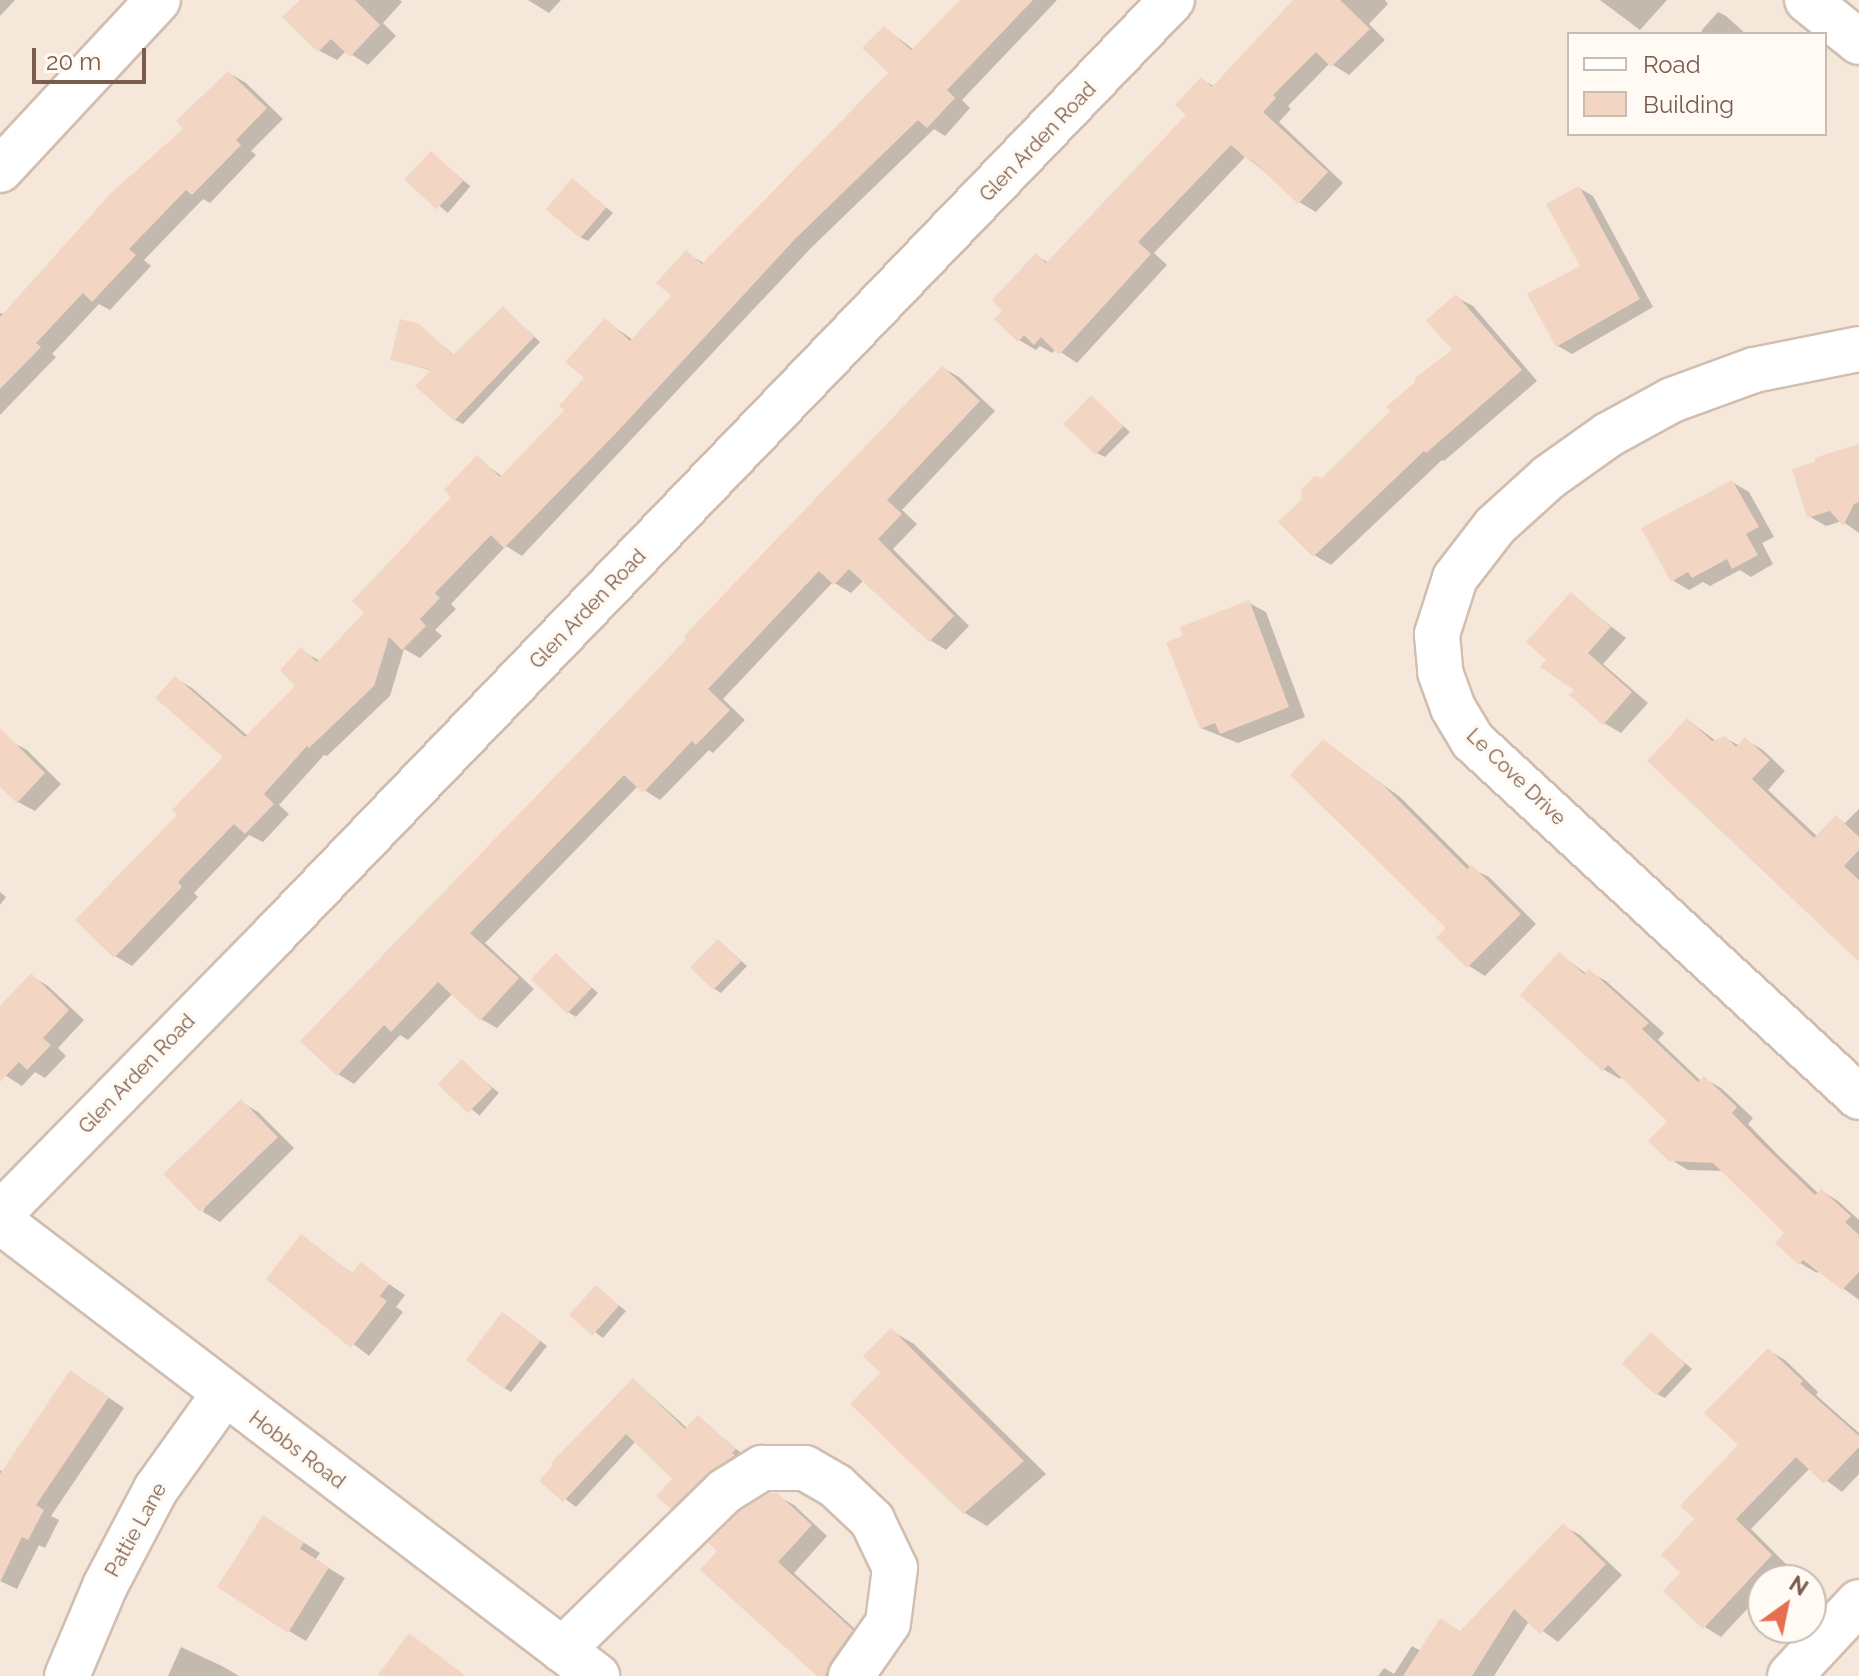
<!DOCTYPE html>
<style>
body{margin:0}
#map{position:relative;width:1859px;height:1676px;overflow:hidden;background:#fdf6ec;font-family:Raleway,sans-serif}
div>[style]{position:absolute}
.residential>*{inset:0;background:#f5e8da}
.shadow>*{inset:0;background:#0003;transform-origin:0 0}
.building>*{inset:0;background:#f3d5c3;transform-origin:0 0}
.roads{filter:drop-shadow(2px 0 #d1beb0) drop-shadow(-2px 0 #d1beb0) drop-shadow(0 2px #d1beb0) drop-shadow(0 -2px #d1beb0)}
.minor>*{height:44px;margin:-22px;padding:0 22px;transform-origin:22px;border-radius:22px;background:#fff}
span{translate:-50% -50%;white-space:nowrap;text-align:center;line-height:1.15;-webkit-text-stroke:7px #fffaf3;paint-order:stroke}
.street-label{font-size:20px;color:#7a5c4d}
.legend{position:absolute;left:1567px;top:32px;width:260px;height:104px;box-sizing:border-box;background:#fffaf3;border:2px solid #cabbb1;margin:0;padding:10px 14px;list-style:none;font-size:24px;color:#7a5c4d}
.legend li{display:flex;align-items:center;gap:16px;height:40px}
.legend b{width:40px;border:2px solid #cabbb1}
.north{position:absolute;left:1747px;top:1564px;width:80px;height:80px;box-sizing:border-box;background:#fffaf3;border:2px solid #cabbb1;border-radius:50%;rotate:33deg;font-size:22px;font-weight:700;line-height:32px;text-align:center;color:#7a5c4d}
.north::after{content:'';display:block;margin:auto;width:28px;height:36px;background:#e76f51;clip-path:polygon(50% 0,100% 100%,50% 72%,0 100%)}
.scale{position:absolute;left:32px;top:48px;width:114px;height:36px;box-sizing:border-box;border:4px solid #7a5c4d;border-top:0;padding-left:10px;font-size:24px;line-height:28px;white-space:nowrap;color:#7a5c4d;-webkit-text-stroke:6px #fffaf3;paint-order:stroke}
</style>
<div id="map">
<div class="residential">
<i style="clip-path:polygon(evenodd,0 0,1859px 0,1859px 1676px,0 1676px,0 0,1569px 34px,1825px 34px,1825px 134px,1569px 134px,1569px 34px,0 0,1763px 1580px,1811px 1580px,1811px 1628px,1763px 1628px,1763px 1580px)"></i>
</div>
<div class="shadow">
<i style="clip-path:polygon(0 0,15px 0,0 16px)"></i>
<i style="clip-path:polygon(303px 0,400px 0,402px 2px,383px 23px,396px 36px,368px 65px,346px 51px,337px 60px,320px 51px,285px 17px)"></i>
<i style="clip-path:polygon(528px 0,561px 0,549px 13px)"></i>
<i style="clip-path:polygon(962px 0,1057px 0,962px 100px,970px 108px,945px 136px,934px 129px,811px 248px,522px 556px,506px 546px,451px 604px,456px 609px,435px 630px,442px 636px,420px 658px,404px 649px,390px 696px,327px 756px,324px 755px,279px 805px,289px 814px,263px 842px,249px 835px,194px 893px,198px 897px,132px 966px,115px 956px,180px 815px,226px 757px,175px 678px,192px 688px,248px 736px,298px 685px,301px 650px,320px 661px,366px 613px,454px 497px,477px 458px,503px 477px,566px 410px,586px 378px,606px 321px,633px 340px,674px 296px,687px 253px,705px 264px,891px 73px,885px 28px,914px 50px)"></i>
<i style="clip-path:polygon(1296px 0,1385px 0,1388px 4px,1369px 24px,1385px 40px,1349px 75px,1330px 63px,1288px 106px,1291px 109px,1279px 122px,1343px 183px,1316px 212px,1299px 202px,1246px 156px,1154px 253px,1167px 265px,1077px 363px,1056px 349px,1052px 353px,1040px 346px,1036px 350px,1019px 340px,1037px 256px,1049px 263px,1189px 114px,1201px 79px,1215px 87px)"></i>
<i style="clip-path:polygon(1600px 0,1667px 0,1640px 30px)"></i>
<i style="clip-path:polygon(1718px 12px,1726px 16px,1746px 34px,1705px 34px,1701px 31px)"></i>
<i style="clip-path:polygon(229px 73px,246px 83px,283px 119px,251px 151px,256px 155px,210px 203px,203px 199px,144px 260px,151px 266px,110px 310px,99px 304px,52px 354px,56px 357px,0 415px,0 313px,5px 314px,186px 129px)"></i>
<i style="left:432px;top:154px;width:50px;height:35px;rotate:40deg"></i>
<i style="clip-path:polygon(573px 180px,613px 213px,588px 241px,580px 237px)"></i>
<i style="clip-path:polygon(1579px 188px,1593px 196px,1653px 307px,1572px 354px,1558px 346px,1582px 267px)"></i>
<i style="clip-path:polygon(1456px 297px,1473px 306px,1537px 381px,1444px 461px,1442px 460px,1331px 565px,1314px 555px,1455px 350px)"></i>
<i style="clip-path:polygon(503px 308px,540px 342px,463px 424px,455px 420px,432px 371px,392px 359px,418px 325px,455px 356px)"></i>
<i style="clip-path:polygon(943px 368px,959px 377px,995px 411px,902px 510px,917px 524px,893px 549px,969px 626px,946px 650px,930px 640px,864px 580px,851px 593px,833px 582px,723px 699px,745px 720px,713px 753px,709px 750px,660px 800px,638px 786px,485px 943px,534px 989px,497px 1028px,481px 1019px,453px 993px,408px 1040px,400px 1035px,354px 1084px,338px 1074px,622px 710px)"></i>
<i style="clip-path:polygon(1091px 397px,1130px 432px,1105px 457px,1097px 453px)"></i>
<i style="clip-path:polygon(1859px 447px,1859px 533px,1842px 521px,1826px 526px,1809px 516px)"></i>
<i style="clip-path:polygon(1732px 482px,1749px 492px,1774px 537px,1762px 543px,1773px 564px,1751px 577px,1740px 570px,1710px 586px,1703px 582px,1689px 590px,1672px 580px)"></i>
<i style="clip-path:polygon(1571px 595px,1626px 638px,1603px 664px,1648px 703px,1621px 733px,1604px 723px,1577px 690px)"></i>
<i style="clip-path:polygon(1249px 603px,1266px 612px,1305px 717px,1238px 743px,1201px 728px)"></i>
<i style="clip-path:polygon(1688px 720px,1716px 741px,1725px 738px,1740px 746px,1746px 740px,1763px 750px,1785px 771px,1768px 790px,1818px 837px,1836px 817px,1845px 823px,1859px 809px,1859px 959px)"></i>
<i style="clip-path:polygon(10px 741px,27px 750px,61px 784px,35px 811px,18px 802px,0 784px,0 751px)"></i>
<i style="clip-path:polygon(1323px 741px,1400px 797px,1471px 868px,1489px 877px,1536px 924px,1485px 976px,1469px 966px,1448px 928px)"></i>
<i style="clip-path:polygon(0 892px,6px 897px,0 905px)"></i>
<i style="clip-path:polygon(719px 941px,747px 966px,721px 993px,713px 988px)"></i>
<i style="clip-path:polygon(1560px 955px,1587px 974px,1589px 972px,1606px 981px,1664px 1033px,1658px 1040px,1702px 1082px,1705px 1079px,1721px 1088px,1753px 1118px,1748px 1124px,1779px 1156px,1819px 1194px,1822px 1191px,1838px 1201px,1859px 1220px,1859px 1300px,1819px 1270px,1817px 1273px,1800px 1263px,1786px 1233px,1725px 1171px,1688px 1170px,1670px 1159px,1670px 1121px,1623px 1076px,1620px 1079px,1603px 1069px)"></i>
<i style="clip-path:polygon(557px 956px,598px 993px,576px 1017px,568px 1012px)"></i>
<i style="clip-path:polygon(31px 976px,48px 986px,84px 1020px,58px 1048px,66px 1056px,45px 1078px,35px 1072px,22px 1086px,0 1072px,0 1008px)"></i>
<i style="left:462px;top:1062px;width:48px;height:30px;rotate:40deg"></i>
<i style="clip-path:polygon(241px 1102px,258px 1112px,294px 1148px,220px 1222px,203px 1212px)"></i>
<i style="clip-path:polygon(301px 1237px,354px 1274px,361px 1265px,405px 1295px,396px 1307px,403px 1312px,369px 1356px,269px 1279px)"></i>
<i style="clip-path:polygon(597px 1288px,626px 1311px,603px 1338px,596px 1333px)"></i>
<i style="clip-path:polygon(511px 1319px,547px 1346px,511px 1392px,503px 1387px)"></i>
<i style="clip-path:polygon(892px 1331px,914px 1344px,1046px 1474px,987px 1526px,965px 1513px,853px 1404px,883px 1373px)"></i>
<i style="clip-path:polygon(1652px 1335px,1692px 1369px,1665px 1398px,1657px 1394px)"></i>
<i style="clip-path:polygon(1768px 1350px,1785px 1360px,1818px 1392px,1816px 1395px,1859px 1433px,1859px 1474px,1842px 1492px,1810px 1468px,1751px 1529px,1788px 1566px,1775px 1580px,1763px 1580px,1763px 1592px,1721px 1637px,1705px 1627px,1683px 1573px,1697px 1519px,1741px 1445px)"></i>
<i style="clip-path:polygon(634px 1380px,688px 1429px,698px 1417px,746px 1457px,683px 1514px,672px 1507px,674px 1479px,636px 1441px,576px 1507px,542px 1481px)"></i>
<i style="clip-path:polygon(86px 1382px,124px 1408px,51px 1516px,59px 1520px,45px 1548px,39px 1545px,17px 1589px,0 1581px,0 1470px,4px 1472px)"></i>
<i style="clip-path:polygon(776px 1495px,794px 1505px,827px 1536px,794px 1573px,868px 1641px,846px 1676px,820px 1676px,703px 1570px)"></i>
<i style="clip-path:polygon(1563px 1526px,1580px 1535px,1622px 1575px,1558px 1642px,1529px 1621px,1494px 1676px,1378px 1676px,1384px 1668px,1394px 1674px,1412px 1646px,1421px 1651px,1461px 1633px)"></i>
<i style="clip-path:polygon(280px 1527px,320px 1553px,315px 1560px,345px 1578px,306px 1641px,289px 1631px)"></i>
<i style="clip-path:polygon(181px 1647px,222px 1666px,239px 1676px,168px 1676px)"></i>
</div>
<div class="building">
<i style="clip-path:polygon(300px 0,355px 0,380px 25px,350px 57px,331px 39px,318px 52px,282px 17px)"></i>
<i style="clip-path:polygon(960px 0,1033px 0,947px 90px,955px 98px,927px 128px,918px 120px,795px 239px,619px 430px,504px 548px,491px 535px,435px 593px,440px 598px,420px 619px,426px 626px,402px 650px,389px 637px,374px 686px,309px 748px,307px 746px,264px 794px,274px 804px,245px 834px,234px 824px,178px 882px,182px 887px,114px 958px,75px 920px,177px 815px,172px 810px,223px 757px,155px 698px,175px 676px,245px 737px,295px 686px,280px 670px,301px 647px,317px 662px,364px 613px,352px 601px,451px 497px,444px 490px,477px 455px,500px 477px,564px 410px,559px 406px,584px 378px,565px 362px,605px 318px,630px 341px,671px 296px,656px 283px,686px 250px,702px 264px,888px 73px,862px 48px,884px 26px,911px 50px)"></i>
<i style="clip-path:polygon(1293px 0,1340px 0,1370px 29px,1331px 67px,1316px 52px,1273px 95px,1276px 98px,1263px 112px,1328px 172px,1298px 204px,1252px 160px,1250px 162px,1231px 145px,1138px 242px,1151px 254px,1059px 355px,1041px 337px,1034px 345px,1024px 335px,1018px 342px,994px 319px,1002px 311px,992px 300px,1036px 253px,1046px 263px,1186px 115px,1175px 105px,1201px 77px,1212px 87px)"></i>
<i style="clip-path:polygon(228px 71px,267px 108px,236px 140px,241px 145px,192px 195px,186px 190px,129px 249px,136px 255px,92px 302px,83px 293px,36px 343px,41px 347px,0 389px,0 317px,112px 192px,183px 129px,176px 121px)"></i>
<i style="left:431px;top:151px;width:44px;height:39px;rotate:43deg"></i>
<i style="left:572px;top:178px;width:45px;height:41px;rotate:40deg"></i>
<i style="clip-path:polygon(1579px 186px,1640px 299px,1556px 347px,1527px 294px,1580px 266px,1546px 204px)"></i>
<i style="clip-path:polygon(1456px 294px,1522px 370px,1426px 453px,1424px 451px,1313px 557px,1278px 522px,1301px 500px,1301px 490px,1314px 476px,1322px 478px,1390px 411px,1386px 407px,1414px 383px,1416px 377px,1452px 350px,1426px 320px)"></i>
<i style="clip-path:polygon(503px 306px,534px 337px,454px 421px,415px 386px,431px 370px,390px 360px,400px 319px,419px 324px,453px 355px)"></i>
<i style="clip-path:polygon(942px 366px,980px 401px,887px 500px,902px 514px,878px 539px,954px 616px,929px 642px,849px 569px,834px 585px,819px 571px,708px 689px,730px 710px,696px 745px,692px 741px,643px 793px,624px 775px,470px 933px,519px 978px,480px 1021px,438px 982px,391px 1032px,384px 1025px,337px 1076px,300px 1041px,621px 708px,686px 639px,684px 636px)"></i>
<i style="left:1091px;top:395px;width:45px;height:40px;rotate:44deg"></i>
<i style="clip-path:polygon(1859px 444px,1859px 502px,1854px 504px,1843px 526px,1830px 511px,1807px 518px,1792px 469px,1815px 462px,1814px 458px)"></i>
<i style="clip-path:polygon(1732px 480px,1759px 527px,1746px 534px,1758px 555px,1732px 569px,1727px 559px,1692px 578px,1688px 572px,1671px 582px,1641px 528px)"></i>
<i style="clip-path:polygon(1571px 592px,1611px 627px,1588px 653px,1632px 692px,1603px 725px,1569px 695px,1574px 690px,1540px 667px,1546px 660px,1526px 642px)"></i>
<i style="clip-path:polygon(1249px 600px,1289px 707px,1220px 734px,1215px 723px,1200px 729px,1166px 642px,1183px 636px,1180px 627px)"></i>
<i style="clip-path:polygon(1687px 718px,1712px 741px,1725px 736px,1736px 747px,1745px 737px,1770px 760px,1752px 779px,1814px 838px,1836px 815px,1859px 837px,1859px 850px,1844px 866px,1859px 880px,1859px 962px,1647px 761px)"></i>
<i style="clip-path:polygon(0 728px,45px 773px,17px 803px,0 787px)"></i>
<i style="clip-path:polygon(1323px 739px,1383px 785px,1467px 869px,1472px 865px,1521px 914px,1467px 968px,1436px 938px,1446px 928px,1290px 775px)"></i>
<i style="left:718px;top:939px;width:32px;height:40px;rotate:44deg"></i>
<i style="clip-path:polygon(1559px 952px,1584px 974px,1589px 969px,1649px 1023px,1642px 1029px,1698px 1082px,1704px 1076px,1737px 1107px,1732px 1113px,1762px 1144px,1815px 1195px,1821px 1189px,1851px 1216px,1845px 1222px,1859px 1235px,1859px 1272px,1842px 1290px,1803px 1260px,1799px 1265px,1775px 1243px,1784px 1233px,1713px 1163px,1669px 1161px,1648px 1141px,1667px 1121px,1608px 1065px,1602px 1071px,1520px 995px)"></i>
<i style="left:556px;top:953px;width:50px;height:36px;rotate:44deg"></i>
<i style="clip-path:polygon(31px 973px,69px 1010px,43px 1038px,51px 1045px,27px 1070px,19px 1062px,0 1082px,0 1006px)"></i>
<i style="left:462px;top:1059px;width:42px;height:35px;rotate:44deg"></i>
<i style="left:241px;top:1099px;width:53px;height:108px;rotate:46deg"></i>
<i style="clip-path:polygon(301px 1234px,352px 1273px,361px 1262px,389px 1284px,380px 1296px,387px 1301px,351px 1348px,266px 1279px)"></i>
<i style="left:596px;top:1285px;width:31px;height:40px;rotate:42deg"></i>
<i style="left:502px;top:1312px;width:48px;height:60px;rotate:37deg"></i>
<i style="clip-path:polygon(891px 1328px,1024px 1461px,963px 1514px,850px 1404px,880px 1373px,863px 1356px)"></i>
<i style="left:1651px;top:1332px;width:47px;height:43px;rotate:43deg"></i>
<i style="clip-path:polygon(1768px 1348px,1803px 1381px,1800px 1384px,1859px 1436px,1859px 1447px,1824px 1484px,1796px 1457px,1736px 1519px,1772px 1555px,1703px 1629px,1663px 1591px,1680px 1573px,1661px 1555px,1694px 1519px,1680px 1506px,1738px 1445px,1704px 1413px)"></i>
<i style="clip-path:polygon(70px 1370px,109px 1397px,36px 1505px,44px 1510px,28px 1540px,22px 1537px,0 1582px,0 1474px)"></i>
<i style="clip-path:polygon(633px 1378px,685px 1429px,698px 1415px,736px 1449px,732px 1453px,735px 1455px,708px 1473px,671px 1509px,656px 1496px,672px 1479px,626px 1434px,563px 1502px,539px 1481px,553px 1465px,551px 1463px)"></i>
<i style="clip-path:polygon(769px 1493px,777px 1493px,812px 1525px,778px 1562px,853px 1630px,830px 1662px,825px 1676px,817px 1676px,700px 1570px,717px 1551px,708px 1543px,740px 1511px)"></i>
<i style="clip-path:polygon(263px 1515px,304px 1542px,300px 1549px,329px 1567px,288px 1633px,217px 1587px)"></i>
<i style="clip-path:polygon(1563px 1523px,1606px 1564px,1540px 1634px,1514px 1609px,1472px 1676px,1403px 1676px,1440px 1618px,1460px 1631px)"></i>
<i style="clip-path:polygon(409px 1633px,466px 1676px,377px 1676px)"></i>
</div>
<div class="roads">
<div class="minor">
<i style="left:1807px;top:0;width:67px;rotate:38.9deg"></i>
<i style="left:0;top:170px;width:232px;rotate:-47.1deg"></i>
<i style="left:1859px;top:349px;width:107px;rotate:168.7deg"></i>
<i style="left:1754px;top:370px;width:87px;rotate:159.9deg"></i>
<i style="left:1672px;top:400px;width:73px;rotate:151.3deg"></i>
<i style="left:1608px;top:435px;width:72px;rotate:144.6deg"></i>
<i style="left:1549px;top:477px;width:73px;rotate:137.8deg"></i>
<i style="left:1495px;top:526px;width:66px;rotate:127.6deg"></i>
<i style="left:1455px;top:578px;width:59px;rotate:107.8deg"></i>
<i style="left:1437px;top:634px;width:38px;rotate:85deg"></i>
<i style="left:1440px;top:672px;width:38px;rotate:70deg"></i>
<i style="left:1453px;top:708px;width:39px;rotate:59deg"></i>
<i style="left:1473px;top:741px;width:525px;rotate:42.68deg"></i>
<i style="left:0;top:1214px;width:392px;rotate:-45.5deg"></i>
<i style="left:275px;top:934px;width:1295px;rotate:-46.16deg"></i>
<i style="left:0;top:1221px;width:751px;rotate:37.31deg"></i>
<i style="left:562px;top:1650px;width:228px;rotate:-44.3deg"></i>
<i style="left:725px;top:1491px;width:44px;rotate:-31.9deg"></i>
<i style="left:762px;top:1468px;width:43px"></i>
<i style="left:805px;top:1468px;width:36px;rotate:30deg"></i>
<i style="left:836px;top:1486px;width:50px;rotate:43.4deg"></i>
<i style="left:872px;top:1520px;width:53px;rotate:64.4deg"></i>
<i style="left:895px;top:1568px;width:55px;rotate:97.3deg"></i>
<i style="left:888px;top:1623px;width:65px;rotate:124.9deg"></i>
<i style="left:67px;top:1676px;width:98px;rotate:-67.1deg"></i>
<i style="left:105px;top:1586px;width:110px;rotate:-62.3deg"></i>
<i style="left:156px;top:1489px;width:117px;rotate:-54.4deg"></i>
<i style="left:1790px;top:1676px;width:101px;rotate:-47deg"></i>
</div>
</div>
<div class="street-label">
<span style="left:1038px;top:142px;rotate:-46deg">Glen Arden Road</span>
<span style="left:588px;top:609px;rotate:-46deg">Glen Arden Road</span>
<span style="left:1516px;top:777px;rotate:44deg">Le Cove Drive</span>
<span style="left:137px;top:1074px;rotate:-46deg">Glen Arden Road</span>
<span style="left:297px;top:1450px;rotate:37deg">Hobbs Road</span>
<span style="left:136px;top:1530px;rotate:-61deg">Pattie Lane</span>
</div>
<ul class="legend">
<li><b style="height:10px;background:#fff"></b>Road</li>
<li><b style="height:22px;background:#f3d5c3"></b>Building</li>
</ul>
<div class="north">N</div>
<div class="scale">20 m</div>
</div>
